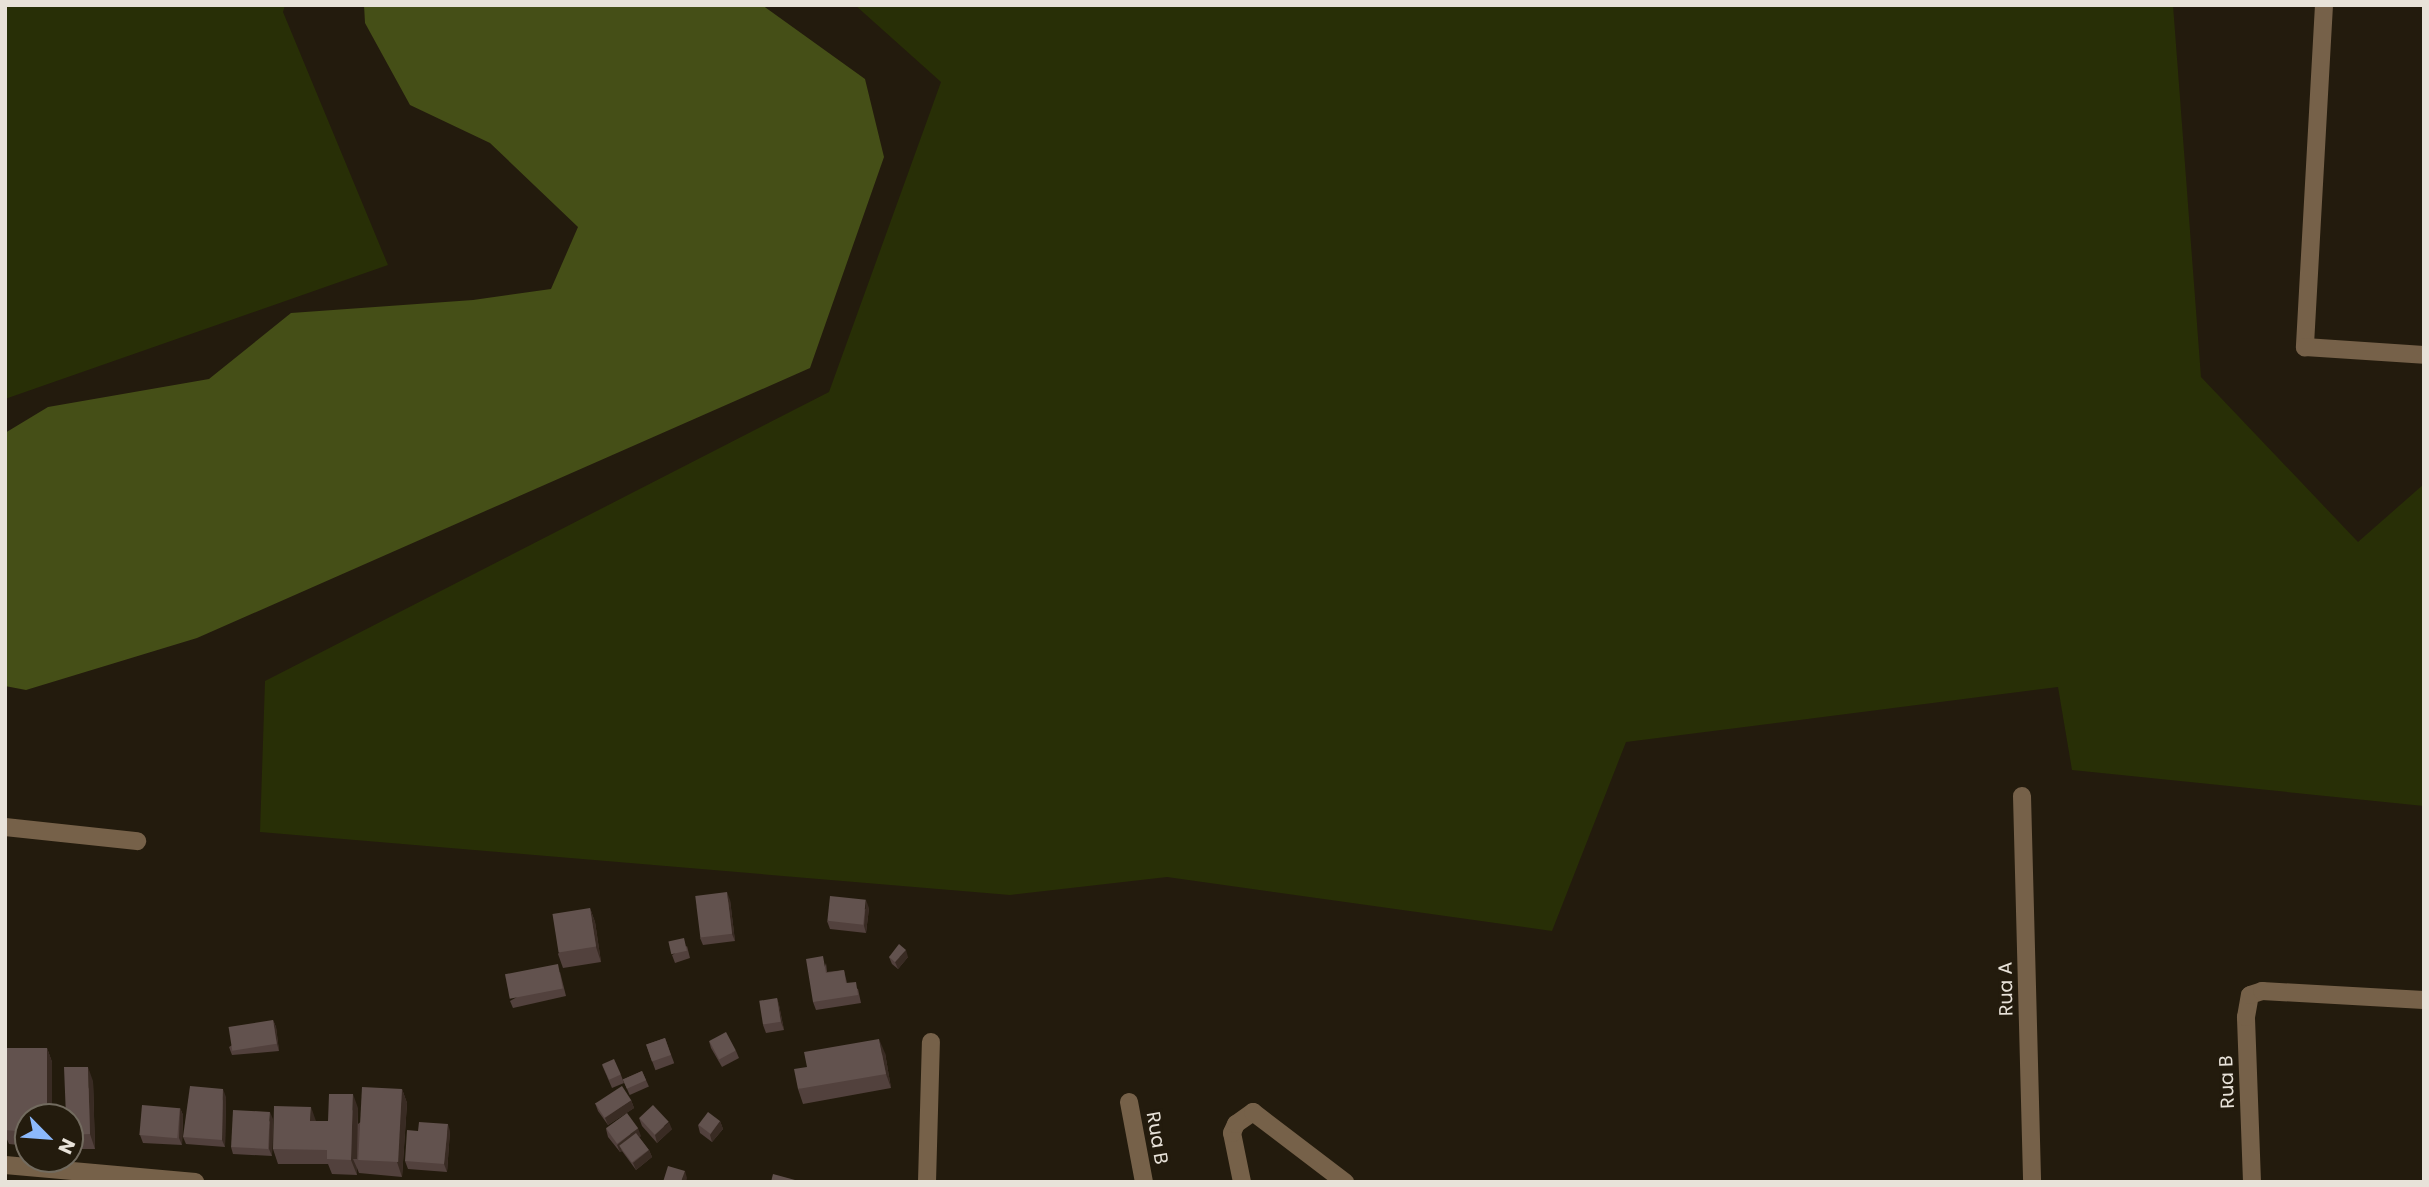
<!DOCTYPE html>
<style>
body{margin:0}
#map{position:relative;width:2429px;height:1187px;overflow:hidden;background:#231b0d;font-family:Poppins,sans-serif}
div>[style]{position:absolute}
.green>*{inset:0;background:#282f06}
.forest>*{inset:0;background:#454f17}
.street>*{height:18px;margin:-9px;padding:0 9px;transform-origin:9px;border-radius:9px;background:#766149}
.wall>*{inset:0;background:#52413d;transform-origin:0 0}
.shaded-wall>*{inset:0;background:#392b23}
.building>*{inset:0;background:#62524e;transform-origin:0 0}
span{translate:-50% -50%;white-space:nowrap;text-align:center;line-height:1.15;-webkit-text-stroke:6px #231b0d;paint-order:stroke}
.street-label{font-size:19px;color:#e8e2d9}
.frame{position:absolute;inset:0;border:7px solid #e8e2d9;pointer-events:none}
.north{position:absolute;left:14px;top:1103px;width:70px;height:70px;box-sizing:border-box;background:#231b0d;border:2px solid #726b5f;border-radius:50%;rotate:115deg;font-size:19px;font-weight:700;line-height:28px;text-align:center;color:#e8e2d9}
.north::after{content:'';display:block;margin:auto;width:24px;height:32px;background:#8cb9fc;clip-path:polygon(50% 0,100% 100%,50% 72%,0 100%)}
</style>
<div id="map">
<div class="green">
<i style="clip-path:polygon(5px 5px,285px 5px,283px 12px,388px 265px,5px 399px)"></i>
<i style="clip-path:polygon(855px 5px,2173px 5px,2201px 377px,2358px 542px,2424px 484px,2424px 806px,2072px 770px,2058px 687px,1626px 742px,1552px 931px,1167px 877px,1010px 895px,260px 832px,265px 681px,829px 392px,941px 82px)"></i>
</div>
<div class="forest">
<i style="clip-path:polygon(364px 5px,762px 5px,865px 79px,884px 157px,810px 368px,197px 638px,26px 690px,5px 686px,5px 433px,48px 407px,209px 379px,291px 313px,473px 300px,551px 289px,578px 227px,490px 143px,410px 105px,365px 23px)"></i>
</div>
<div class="street">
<i style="left:2324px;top:5px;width:343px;rotate:93.2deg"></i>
<i style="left:2305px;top:347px;width:119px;rotate:3.8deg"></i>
<i style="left:2022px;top:796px;width:386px;rotate:88.5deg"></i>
<i style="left:5px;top:827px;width:133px;rotate:6.1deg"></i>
<i style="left:1129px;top:1102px;width:81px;rotate:79.4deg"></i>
<i style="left:5px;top:1165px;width:191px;rotate:5.1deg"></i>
<i style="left:927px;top:1182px;width:140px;rotate:-88.4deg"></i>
<i style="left:1242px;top:1182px;width:50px;rotate:-101.5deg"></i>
<i style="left:1232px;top:1133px;width:10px;rotate:-66deg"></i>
<i style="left:1236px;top:1124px;width:21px;rotate:-35deg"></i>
<i style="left:1253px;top:1112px;width:116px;rotate:37.3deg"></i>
<i style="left:2252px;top:1182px;width:165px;rotate:-92.1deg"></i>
<i style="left:2246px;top:1017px;width:22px;rotate:-80deg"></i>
<i style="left:2250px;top:995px;width:13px;rotate:-18deg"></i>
<i style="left:2262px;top:991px;width:162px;rotate:3.2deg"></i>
</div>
<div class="wall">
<i style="clip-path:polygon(730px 900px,735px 941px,703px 945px,700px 938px)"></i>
<i style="clip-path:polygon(590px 908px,595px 922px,601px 962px,563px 968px,558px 954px)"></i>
<i style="clip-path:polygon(869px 908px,866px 933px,830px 929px,827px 921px)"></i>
<i style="clip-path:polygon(687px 946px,690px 958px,675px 963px,672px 955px)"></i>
<i style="clip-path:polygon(889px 957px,908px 957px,898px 969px,892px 964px)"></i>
<i style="clip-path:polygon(826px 963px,827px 972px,844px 970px,847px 983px,858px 989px,861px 1003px,816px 1010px,813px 1002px)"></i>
<i style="clip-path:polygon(560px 972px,566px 996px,513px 1008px,510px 1001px)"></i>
<i style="clip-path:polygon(777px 998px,779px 1005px,784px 1030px,766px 1033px,763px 1025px)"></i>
<i style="clip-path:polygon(273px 1020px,276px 1027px,279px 1051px,232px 1055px,229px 1047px)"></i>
<i style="left:665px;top:1038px;width:27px;height:20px;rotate:70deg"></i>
<i style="clip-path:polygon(709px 1041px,736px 1051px,739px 1058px,722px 1067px,711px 1048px)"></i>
<i style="clip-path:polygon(5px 1048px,47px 1048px,52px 1062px,52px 1117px,28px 1117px,28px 1146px,9px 1144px,5px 1135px)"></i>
<i style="clip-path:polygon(885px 1053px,891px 1088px,803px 1104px,798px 1089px)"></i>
<i style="clip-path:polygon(602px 1065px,621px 1075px,624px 1083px,612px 1088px)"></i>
<i style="left:642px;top:1071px;width:17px;height:21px;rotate:66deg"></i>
<i style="clip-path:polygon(93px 1081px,95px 1149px,72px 1149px,70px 1144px,70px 1117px)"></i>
<i style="clip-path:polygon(402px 1089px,407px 1103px,402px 1177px,359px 1173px,357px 1168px,357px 1175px,332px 1174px,328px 1164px,278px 1164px,273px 1149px,316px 1121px,328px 1121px,358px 1108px,358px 1124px)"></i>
<i style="clip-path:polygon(226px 1097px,225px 1147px,186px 1144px,183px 1137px)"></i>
<i style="clip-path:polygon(631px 1100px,634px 1108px,608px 1125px,598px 1111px,595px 1103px)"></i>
<i style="clip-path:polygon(180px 1108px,183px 1115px,182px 1145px,143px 1143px,140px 1135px)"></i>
<i style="clip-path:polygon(639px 1118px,672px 1129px,657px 1143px,642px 1126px)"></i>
<i style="clip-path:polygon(273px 1119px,272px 1156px,233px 1154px,231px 1147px)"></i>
<i style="clip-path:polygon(720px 1121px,723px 1129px,712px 1142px,700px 1133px,698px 1125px)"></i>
<i style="clip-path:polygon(606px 1129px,641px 1136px,639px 1137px,649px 1150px,652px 1157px,636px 1170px,622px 1151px,620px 1152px,608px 1137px)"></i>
<i style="clip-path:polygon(450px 1131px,447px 1172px,408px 1169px,405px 1161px)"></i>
</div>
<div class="shaded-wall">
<i style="clip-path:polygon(727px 892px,730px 900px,735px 941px,732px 934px)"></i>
<i style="clip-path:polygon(866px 900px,869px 908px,866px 933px,864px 926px)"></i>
<i style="clip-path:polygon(590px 908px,595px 922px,601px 962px,596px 947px)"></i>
<i style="clip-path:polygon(906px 950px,908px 957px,898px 969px,895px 962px)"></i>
<i style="clip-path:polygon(777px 998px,779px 1005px,784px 1030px,781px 1022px)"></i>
<i style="clip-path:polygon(273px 1020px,276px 1027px,279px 1051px,277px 1044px)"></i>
<i style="clip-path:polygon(879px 1039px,885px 1053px,891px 1088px,886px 1074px)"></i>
<i style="clip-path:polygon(47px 1048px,52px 1062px,52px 1117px,47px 1117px)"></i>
<i style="clip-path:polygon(88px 1067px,93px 1081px,95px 1149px,90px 1134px)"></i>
<i style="clip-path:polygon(223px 1089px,226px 1097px,225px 1147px,222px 1140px)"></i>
<i style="clip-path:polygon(402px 1089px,407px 1103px,402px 1177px,397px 1162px)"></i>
<i style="clip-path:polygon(353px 1094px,358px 1108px,357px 1159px,353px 1159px,357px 1168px,357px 1175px,351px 1160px)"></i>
<i style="clip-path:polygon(631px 1100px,634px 1108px,608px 1125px,605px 1118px)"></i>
<i style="clip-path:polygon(311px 1107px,316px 1121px,310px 1121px)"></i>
<i style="clip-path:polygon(180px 1108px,183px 1115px,182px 1145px,179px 1138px)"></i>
<i style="clip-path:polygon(270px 1112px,273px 1119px,272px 1156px,269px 1149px)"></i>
<i style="clip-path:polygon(720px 1121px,723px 1129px,712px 1142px,710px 1135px)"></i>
<i style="clip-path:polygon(669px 1122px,672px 1129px,657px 1143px,655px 1135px)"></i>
<i style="clip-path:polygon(448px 1124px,450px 1131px,447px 1172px,444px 1164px)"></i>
<i style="clip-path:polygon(638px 1128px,641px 1136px,623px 1150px,620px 1146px,622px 1151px,620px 1152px,617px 1145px)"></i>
<i style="clip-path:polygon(649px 1150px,652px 1157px,636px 1170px,633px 1163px)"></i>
<i style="clip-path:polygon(685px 1171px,687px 1178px,686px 1182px,681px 1182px)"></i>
</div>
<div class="building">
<i style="left:727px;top:892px;width:42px;height:32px;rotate:83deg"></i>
<i style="left:830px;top:896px;width:36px;height:25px;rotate:6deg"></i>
<i style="left:590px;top:908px;width:39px;height:38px;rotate:81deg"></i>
<i style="left:684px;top:938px;width:13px;height:16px;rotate:77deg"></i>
<i style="clip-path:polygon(899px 944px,906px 950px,895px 962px,889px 957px)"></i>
<i style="clip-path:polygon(823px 956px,826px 973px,844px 970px,846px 983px,856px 982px,858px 995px,813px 1002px,806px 959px)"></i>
<i style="left:558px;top:964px;width:25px;height:54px;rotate:79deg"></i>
<i style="left:777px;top:998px;width:24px;height:18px;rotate:81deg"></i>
<i style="left:273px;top:1020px;width:24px;height:45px;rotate:81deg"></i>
<i style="left:726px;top:1032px;width:21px;height:19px;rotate:62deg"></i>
<i style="left:665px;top:1038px;width:18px;height:20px;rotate:71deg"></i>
<i style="clip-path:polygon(879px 1039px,886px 1074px,798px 1089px,794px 1069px,807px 1067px,804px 1052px)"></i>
<i style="clip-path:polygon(5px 1048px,47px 1048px,47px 1117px,28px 1117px,28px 1132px,5px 1130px)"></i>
<i style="left:614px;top:1059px;width:17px;height:13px;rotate:66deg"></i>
<i style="clip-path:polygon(64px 1067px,88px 1067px,90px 1134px,70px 1135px,70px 1117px,66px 1117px)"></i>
<i style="left:642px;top:1071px;width:10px;height:21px;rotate:66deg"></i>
<i style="clip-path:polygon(190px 1086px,223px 1089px,222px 1140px,183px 1137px)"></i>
<i style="left:622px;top:1086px;width:17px;height:32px;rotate:57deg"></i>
<i style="left:362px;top:1087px;width:40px;height:73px;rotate:3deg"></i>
<i style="clip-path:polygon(329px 1094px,353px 1094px,351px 1160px,327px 1159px,327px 1150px,273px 1149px,274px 1106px,311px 1107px,310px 1121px,328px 1121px)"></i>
<i style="left:142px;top:1105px;width:38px;height:30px;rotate:5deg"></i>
<i style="left:653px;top:1105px;width:23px;height:19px;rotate:47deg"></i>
<i style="left:233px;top:1110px;width:37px;height:37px;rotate:3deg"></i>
<i style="left:708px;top:1112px;width:15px;height:16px;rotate:37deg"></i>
<i style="left:627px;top:1113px;width:19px;height:26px;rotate:54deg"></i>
<i style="clip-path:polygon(419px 1122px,448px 1124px,444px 1164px,405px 1161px,407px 1130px,418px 1131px)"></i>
<i style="left:636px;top:1133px;width:21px;height:21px;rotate:53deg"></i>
<i style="clip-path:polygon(668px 1166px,685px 1171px,681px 1182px,663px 1182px)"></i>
<i style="clip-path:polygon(773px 1174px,795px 1180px,794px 1182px,771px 1182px)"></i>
</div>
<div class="street-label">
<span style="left:2006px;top:989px;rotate:-91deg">Rua A</span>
<span style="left:2227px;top:1082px;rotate:-92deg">Rua B</span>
<span style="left:1157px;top:1138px;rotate:80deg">Rua B</span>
</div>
<div class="frame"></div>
<div class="north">N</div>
</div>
